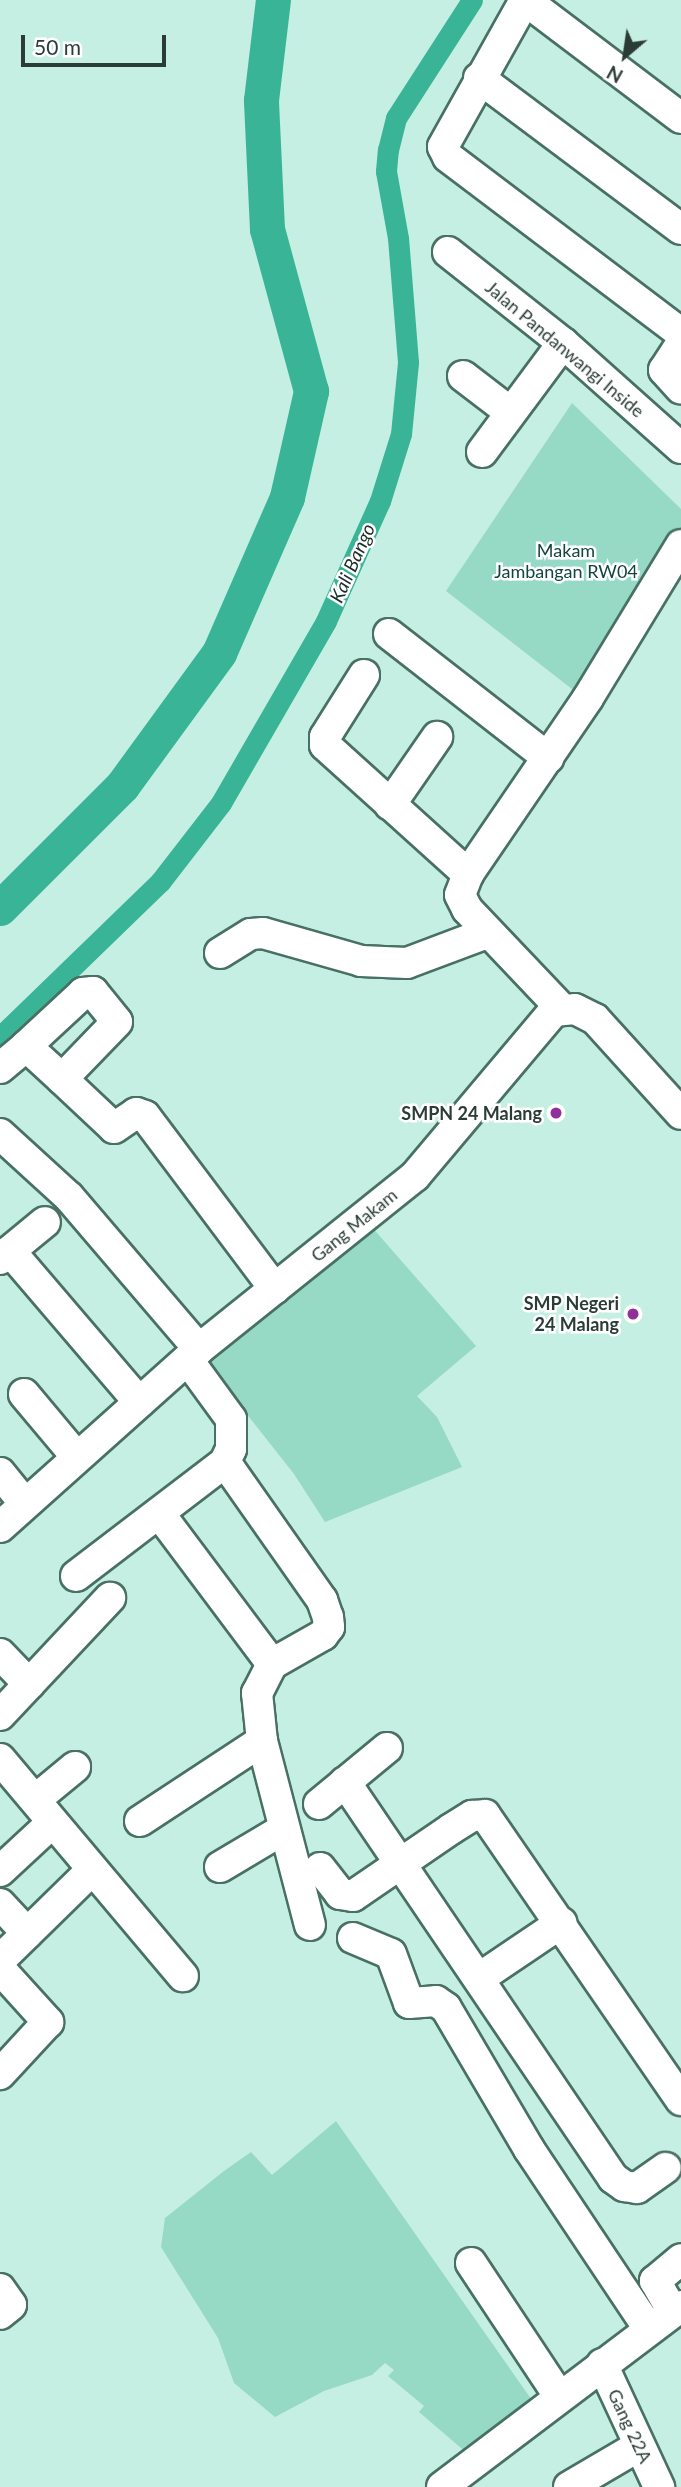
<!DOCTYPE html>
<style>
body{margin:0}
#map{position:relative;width:681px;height:2487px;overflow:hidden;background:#c4efe2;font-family:Lato,sans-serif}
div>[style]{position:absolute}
.green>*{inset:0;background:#96dac6}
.canal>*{height:21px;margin:-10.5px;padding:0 10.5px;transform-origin:10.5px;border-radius:10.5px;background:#3ab497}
.river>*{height:35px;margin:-17.5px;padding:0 17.5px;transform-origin:17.5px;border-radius:17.5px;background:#3ab497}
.roads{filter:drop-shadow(2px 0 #497064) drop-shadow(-2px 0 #497064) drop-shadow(0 2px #497064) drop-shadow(0 -2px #497064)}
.minor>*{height:30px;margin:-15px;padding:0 15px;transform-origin:15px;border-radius:15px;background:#fff}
.dots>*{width:19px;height:19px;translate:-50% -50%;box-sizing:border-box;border:4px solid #fff;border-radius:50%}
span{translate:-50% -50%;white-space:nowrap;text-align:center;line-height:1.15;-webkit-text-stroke:5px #fff;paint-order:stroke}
.street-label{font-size:18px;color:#2b3c36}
.park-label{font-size:18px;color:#12463a}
.poi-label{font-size:18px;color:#2b3c36;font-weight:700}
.right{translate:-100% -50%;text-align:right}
.water-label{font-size:19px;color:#192e28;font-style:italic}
.north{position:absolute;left:590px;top:21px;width:70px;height:70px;-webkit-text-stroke:5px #fff;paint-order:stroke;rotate:209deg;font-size:19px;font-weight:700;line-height:28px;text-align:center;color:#2b3c36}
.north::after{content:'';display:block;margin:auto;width:24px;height:32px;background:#2b3c36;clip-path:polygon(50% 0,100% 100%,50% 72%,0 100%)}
.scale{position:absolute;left:21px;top:35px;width:145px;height:32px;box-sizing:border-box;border:4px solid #2b3c36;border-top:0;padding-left:9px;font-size:21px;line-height:24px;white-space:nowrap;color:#2b3c36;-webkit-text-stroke:5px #fff;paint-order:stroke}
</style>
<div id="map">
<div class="green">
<i style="clip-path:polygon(572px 403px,681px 509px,681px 529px,581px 696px,446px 591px)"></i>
<i style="clip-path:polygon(370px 1225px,476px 1346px,417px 1396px,437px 1417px,462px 1467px,325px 1522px,294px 1474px,204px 1360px)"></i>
<i style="clip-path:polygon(336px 2121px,534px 2403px,468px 2454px,419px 2412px,424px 2406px,388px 2376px,394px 2370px,385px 2363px,372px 2375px,324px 2391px,275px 2417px,234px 2383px,218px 2338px,161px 2247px,165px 2218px,224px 2171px,251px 2152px,272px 2175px)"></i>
</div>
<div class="canal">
<i style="left:0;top:1037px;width:223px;rotate:-44.1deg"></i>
<i style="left:160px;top:882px;width:100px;rotate:-52.3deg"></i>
<i style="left:221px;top:803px;width:210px;rotate:-60deg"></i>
<i style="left:326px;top:621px;width:132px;rotate:-65.8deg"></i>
<i style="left:380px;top:501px;width:70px;rotate:-72.6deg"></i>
<i style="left:401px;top:434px;width:72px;rotate:-84.4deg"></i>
<i style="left:408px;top:362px;width:124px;rotate:-94.6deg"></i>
<i style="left:398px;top:238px;width:68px;rotate:-100.2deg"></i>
<i style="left:386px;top:171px;width:21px;rotate:-85deg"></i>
<i style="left:388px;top:150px;width:33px;rotate:-76deg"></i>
<i style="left:396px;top:118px;width:140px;rotate:-57.2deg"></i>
</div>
<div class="river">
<i style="left:0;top:908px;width:173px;rotate:-45deg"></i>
<i style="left:122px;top:786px;width:165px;rotate:-53.9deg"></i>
<i style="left:219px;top:653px;width:170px;rotate:-66.4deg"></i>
<i style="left:287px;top:497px;width:109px;rotate:-77.2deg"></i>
<i style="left:311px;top:391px;width:168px;rotate:-105.2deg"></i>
<i style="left:267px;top:229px;width:129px;rotate:-92.7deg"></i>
<i style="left:261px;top:100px;width:101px;rotate:-83.2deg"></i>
</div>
<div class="roads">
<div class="minor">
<i style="left:479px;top:78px;width:252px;rotate:36.8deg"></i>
<i style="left:681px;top:118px;width:196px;rotate:-142.9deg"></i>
<i style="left:525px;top:0;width:168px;rotate:119.2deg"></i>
<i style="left:443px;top:147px;width:11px;rotate:63deg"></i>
<i style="left:448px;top:157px;width:292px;rotate:37.1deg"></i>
<i style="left:448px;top:252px;width:147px;rotate:38.4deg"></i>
<i style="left:563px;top:343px;width:158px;rotate:41.7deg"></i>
<i style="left:681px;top:344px;width:31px;rotate:123deg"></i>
<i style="left:664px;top:370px;width:25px;rotate:48deg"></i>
<i style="left:463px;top:376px;width:59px;rotate:37.5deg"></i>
<i style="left:482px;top:452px;width:136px;rotate:-53.4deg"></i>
<i style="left:389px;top:634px;width:202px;rotate:37.9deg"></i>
<i style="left:364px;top:675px;width:73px;rotate:122.2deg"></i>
<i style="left:325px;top:737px;width:8px;rotate:90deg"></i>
<i style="left:325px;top:745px;width:193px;rotate:42.1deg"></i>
<i style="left:468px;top:874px;width:22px;rotate:111deg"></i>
<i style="left:460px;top:895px;width:16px;rotate:63deg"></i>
<i style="left:467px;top:909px;width:137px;rotate:46.5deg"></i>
<i style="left:390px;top:805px;width:83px;rotate:-55.3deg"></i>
<i style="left:468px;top:874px;width:213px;rotate:-55.7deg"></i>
<i style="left:588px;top:698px;width:179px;rotate:-58.7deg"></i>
<i style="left:220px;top:953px;width:36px;rotate:-32deg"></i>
<i style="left:251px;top:934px;width:12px;rotate:-5deg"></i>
<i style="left:263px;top:933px;width:102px;rotate:15.9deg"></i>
<i style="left:361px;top:961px;width:46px;rotate:2.5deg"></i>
<i style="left:407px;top:963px;width:85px;rotate:-20.6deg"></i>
<i style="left:26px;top:1046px;width:78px;rotate:-42.9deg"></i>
<i style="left:83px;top:993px;width:10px;rotate:-6deg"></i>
<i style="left:93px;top:992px;width:38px;rotate:51deg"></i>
<i style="left:117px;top:1022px;width:79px;rotate:134deg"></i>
<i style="left:62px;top:1079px;width:71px;rotate:43.3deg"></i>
<i style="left:114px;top:1128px;width:27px;rotate:-34deg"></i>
<i style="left:136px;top:1113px;width:9px;rotate:18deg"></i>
<i style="left:145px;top:1116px;width:216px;rotate:53.1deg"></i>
<i style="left:0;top:1068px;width:34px;rotate:-40deg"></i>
<i style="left:26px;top:1046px;width:49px;rotate:42.5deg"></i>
<i style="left:0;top:1134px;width:93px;rotate:42.4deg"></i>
<i style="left:69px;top:1197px;width:200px;rotate:49.5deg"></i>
<i style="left:10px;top:1251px;width:199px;rotate:49.5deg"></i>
<i style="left:0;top:1259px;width:58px;rotate:-39.4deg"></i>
<i style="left:188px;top:1360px;width:73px;rotate:53.9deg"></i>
<i style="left:231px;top:1419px;width:30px;rotate:90deg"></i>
<i style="left:231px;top:1449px;width:14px;rotate:115deg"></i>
<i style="left:225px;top:1462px;width:169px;rotate:54.9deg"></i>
<i style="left:322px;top:1600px;width:18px;rotate:71deg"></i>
<i style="left:328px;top:1617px;width:10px;rotate:84deg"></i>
<i style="left:329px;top:1627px;width:10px;rotate:127deg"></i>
<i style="left:323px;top:1635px;width:59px;rotate:150.4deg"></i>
<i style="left:272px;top:1664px;width:33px;rotate:117deg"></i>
<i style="left:257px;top:1693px;width:48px;rotate:84.1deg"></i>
<i style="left:262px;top:1741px;width:190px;rotate:75.4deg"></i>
<i style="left:24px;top:1394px;width:81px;rotate:50deg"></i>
<i style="left:0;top:1473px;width:38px;rotate:51deg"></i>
<i style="left:159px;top:1513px;width:189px;rotate:53.2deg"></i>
<i style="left:0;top:1527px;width:267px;rotate:-41.8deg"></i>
<i style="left:199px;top:1349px;width:277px;rotate:-38.7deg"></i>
<i style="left:415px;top:1176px;width:216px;rotate:-49.9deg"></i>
<i style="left:554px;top:1011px;width:21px;rotate:-5deg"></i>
<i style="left:575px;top:1009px;width:22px;rotate:27deg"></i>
<i style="left:595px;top:1019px;width:128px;rotate:47.8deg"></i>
<i style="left:76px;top:1576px;width:188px;rotate:-37.4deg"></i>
<i style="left:0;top:1654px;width:42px;rotate:46deg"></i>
<i style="left:0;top:1715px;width:161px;rotate:-46.8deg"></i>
<i style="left:0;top:1759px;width:284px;rotate:49.9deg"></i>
<i style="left:345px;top:1782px;width:478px;rotate:55.9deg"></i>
<i style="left:613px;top:2178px;width:14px;rotate:36deg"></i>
<i style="left:624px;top:2186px;width:13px;rotate:9deg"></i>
<i style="left:637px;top:2188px;width:35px;rotate:-35deg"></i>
<i style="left:35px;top:1800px;width:52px;rotate:-39.5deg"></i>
<i style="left:319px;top:1804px;width:88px;rotate:-39.5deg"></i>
<i style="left:140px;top:1821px;width:146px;rotate:-33.3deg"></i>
<i style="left:220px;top:1867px;width:74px;rotate:-30.7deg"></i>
<i style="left:320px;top:1868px;width:33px;rotate:52deg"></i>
<i style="left:340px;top:1894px;width:13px;rotate:9deg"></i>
<i style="left:353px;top:1896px;width:119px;rotate:-34.4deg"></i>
<i style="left:451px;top:1829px;width:25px;rotate:-32deg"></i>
<i style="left:472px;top:1816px;width:13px;rotate:-4deg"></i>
<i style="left:485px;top:1815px;width:346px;rotate:55.5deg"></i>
<i style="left:0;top:1871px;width:72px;rotate:-42.8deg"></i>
<i style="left:0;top:1904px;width:40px;rotate:47deg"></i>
<i style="left:353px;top:1938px;width:41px;rotate:22.8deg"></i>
<i style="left:391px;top:1954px;width:52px;rotate:69.8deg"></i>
<i style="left:409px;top:2003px;width:27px;rotate:-4deg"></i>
<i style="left:436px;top:2001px;width:12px;rotate:35deg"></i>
<i style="left:446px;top:2008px;width:164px;rotate:59.5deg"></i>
<i style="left:529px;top:2149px;width:216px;rotate:56.3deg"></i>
<i style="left:0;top:1960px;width:129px;rotate:-44.4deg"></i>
<i style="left:0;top:1969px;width:72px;rotate:47.8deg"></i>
<i style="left:48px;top:2022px;width:71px;rotate:132.7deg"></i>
<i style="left:481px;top:1977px;width:97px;rotate:-34deg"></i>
<i style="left:471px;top:2263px;width:159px;rotate:56.5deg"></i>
<i style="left:0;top:2289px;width:19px;rotate:55deg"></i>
<i style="left:11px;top:2305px;width:14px;rotate:141deg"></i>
<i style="left:673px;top:2312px;width:36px;rotate:-120deg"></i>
<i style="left:655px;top:2281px;width:34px;rotate:-40deg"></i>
<i style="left:602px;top:2364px;width:136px;rotate:65.1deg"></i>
<i style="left:442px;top:2487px;width:300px;rotate:-37.1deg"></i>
<i style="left:569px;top:2487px;width:81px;rotate:-30.4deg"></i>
</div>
</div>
<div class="dots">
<i style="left:556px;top:1113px;background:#90319a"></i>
<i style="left:633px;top:1314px;background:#90319a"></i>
</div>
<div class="street-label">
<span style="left:565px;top:349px;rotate:40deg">Jalan Pandanwangi Inside</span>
<span style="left:354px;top:1225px;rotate:-39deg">Gang Makam</span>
<span style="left:630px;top:2426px;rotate:65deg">Gang 22A</span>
</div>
<div class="park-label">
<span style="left:566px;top:561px">Makam<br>Jambangan RW04</span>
</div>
<div class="poi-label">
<span class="right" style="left:542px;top:1113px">SMPN 24 Malang</span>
<span class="right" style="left:619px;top:1314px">SMP Negeri<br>24 Malang</span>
</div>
<div class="water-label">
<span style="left:352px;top:563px;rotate:-66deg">Kali Bango</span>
</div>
<div class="north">N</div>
<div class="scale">50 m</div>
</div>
